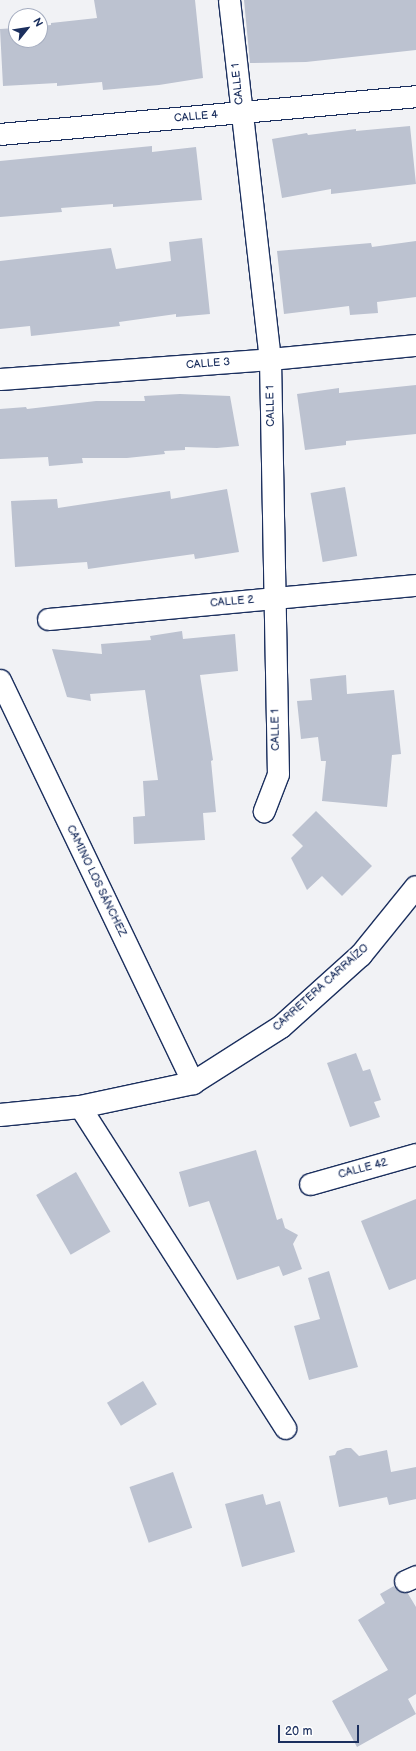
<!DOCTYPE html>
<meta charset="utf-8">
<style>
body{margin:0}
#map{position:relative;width:416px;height:1751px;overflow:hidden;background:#f1f2f5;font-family:"Balsamiq Sans",sans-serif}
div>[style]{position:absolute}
.building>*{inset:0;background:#bcc2d0;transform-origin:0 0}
.roads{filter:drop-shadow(1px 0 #1b2f5e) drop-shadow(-1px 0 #1b2f5e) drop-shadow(0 1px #1b2f5e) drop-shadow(0 -1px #1b2f5e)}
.minor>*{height:21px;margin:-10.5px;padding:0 10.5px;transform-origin:10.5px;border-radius:10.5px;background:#fff}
.tertiary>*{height:22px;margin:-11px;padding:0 11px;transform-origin:11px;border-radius:11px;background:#fff}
span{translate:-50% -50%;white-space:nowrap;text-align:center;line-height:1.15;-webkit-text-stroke:3px #fff;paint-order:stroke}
.street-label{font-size:11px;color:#1b2f5e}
.north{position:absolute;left:8px;top:8px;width:40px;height:40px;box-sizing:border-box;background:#fff;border:1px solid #a4acbf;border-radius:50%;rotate:60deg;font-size:11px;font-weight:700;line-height:16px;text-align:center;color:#1b2f5e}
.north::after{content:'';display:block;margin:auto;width:14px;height:18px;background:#1b2f5e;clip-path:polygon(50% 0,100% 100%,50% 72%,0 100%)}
.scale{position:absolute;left:278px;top:1725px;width:81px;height:18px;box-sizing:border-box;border:2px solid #1b2f5e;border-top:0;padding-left:5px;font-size:12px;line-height:14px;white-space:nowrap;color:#1b2f5e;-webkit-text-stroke:3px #fff;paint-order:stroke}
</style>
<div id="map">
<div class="building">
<i style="clip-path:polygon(94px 0,195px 0,203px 78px,159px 85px,103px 90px,102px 82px,57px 86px,57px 83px,3px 86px,0 29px,16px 28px,16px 40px,40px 40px,40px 26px,51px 25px,51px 23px,97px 18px)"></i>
<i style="clip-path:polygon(244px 0,416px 0,416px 50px,306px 62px,250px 63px)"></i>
<i style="clip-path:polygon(410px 126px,416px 184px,331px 194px,331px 189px,282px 198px,272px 139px,307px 133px,308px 135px,356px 129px,356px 131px)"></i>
<i style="clip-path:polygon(152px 146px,152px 152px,196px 147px,202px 200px,113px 207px,113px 204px,61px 208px,62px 212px,0 217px,0 161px)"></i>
<i style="clip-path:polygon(202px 238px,210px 314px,176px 317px,176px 314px,119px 322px,120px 326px,31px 336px,30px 326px,0 329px,0 261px,111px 248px,116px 269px,171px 261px,169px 242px)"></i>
<i style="clip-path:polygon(416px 241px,416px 297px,377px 302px,378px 313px,350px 315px,349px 306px,284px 314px,277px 251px,371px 243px,372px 247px)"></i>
<i style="clip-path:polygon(416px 385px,416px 434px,346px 441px,346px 445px,305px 450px,297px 394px,339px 388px,339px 393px)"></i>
<i style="clip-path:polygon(180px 394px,230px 396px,239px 446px,217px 448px,185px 447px,185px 450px,164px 451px,165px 454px,127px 458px,82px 458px,83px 463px,49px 466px,48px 457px,0 459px,0 409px,26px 407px,27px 409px,96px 401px,145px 401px,144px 396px)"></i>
<i style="left:345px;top:487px;width:70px;height:35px;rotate:80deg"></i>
<i style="clip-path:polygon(227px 489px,239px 552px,195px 559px,194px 554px,88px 569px,87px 562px,15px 567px,11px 501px,57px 499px,58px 508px,170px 491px,171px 499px)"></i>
<i style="clip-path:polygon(182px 631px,183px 639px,235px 634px,238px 671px,200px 675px,213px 760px,211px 761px,216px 812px,203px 813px,205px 840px,134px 844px,133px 817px,145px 816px,143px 781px,158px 780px,145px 690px,90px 694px,91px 701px,67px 697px,52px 649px,102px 654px,101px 644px,151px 640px,150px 636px)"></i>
<i style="clip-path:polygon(346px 675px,347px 694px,394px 690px,401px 754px,392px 755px,387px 807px,322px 801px,326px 761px,321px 761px,318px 737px,301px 739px,297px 701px,312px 700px,310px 679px)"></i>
<i style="clip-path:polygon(316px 811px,372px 866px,342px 896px,322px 876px,307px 890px,291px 858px,303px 846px,292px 835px)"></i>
<i style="clip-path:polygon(356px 1053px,363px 1071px,370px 1069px,381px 1100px,374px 1102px,380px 1117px,350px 1127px,327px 1063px)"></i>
<i style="clip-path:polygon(256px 1150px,277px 1220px,282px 1218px,285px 1228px,298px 1235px,293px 1244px,302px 1269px,283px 1276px,279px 1266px,237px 1280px,209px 1201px,189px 1207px,179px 1172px)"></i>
<i style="left:76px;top:1172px;width:69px;height:46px;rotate:60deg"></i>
<i style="clip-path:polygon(416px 1199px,416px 1279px,389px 1290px,361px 1221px)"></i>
<i style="clip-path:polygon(329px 1271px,358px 1367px,309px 1380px,294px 1326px,320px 1319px,308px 1278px)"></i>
<i style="left:143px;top:1381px;width:27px;height:42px;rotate:59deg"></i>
<i style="clip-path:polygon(346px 1448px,351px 1448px,359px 1456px,387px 1450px,391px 1472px,416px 1467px,416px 1499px,389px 1505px,387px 1497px,339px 1507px,329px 1456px,335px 1455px,337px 1451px)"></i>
<i style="left:173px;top:1472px;width:59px;height:46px;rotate:71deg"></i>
<i style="clip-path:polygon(263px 1494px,266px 1505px,280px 1501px,295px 1552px,242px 1567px,225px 1504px)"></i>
<i style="clip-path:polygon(394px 1586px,398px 1591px,407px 1592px,416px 1607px,416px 1694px,408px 1699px,416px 1714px,357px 1747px,332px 1701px,388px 1670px,358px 1620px,385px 1603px,380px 1594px)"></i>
</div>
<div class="roads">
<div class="minor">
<i style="left:229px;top:0;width:361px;rotate:83.5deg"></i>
<i style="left:270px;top:359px;width:415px;rotate:88.9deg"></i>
<i style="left:278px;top:774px;width:40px;rotate:111deg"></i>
<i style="left:0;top:134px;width:418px;rotate:-5.2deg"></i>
<i style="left:0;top:379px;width:271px;rotate:-4.2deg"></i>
<i style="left:270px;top:359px;width:147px;rotate:-5.5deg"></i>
<i style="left:48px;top:619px;width:370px;rotate:-5.3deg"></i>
<i style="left:0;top:680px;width:447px;rotate:64.4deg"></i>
<i style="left:80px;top:1107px;width:381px;rotate:57.4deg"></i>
<i style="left:310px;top:1184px;width:110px;rotate:-15.8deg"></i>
<i style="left:405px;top:1581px;width:12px;rotate:-24deg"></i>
</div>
<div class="tertiary">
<i style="left:0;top:1115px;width:80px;rotate:-5.7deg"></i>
<i style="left:80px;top:1107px;width:116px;rotate:-12deg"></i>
<i style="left:193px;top:1083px;width:104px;rotate:-32.5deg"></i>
<i style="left:281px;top:1027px;width:108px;rotate:-42deg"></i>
<i style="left:361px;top:955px;width:87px;rotate:-51deg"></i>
</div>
</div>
<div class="street-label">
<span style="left:238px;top:84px;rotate:-96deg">CALLE 1</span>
<span style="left:196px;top:117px;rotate:-5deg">CALLE 4</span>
<span style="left:208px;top:364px;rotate:-4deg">CALLE 3</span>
<span style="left:271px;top:406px;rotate:-91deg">CALLE 1</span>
<span style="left:232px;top:602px;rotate:-5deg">CALLE 2</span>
<span style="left:276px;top:730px;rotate:-91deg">CALLE 1</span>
<span style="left:96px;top:881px;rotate:64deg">CAMINO LOS SÁNCHEZ</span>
<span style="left:321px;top:988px;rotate:-42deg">CARRETERA CARRAÍZO</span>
<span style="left:363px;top:1169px;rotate:-15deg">CALLE 42</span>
</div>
<div class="north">N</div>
<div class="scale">20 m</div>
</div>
